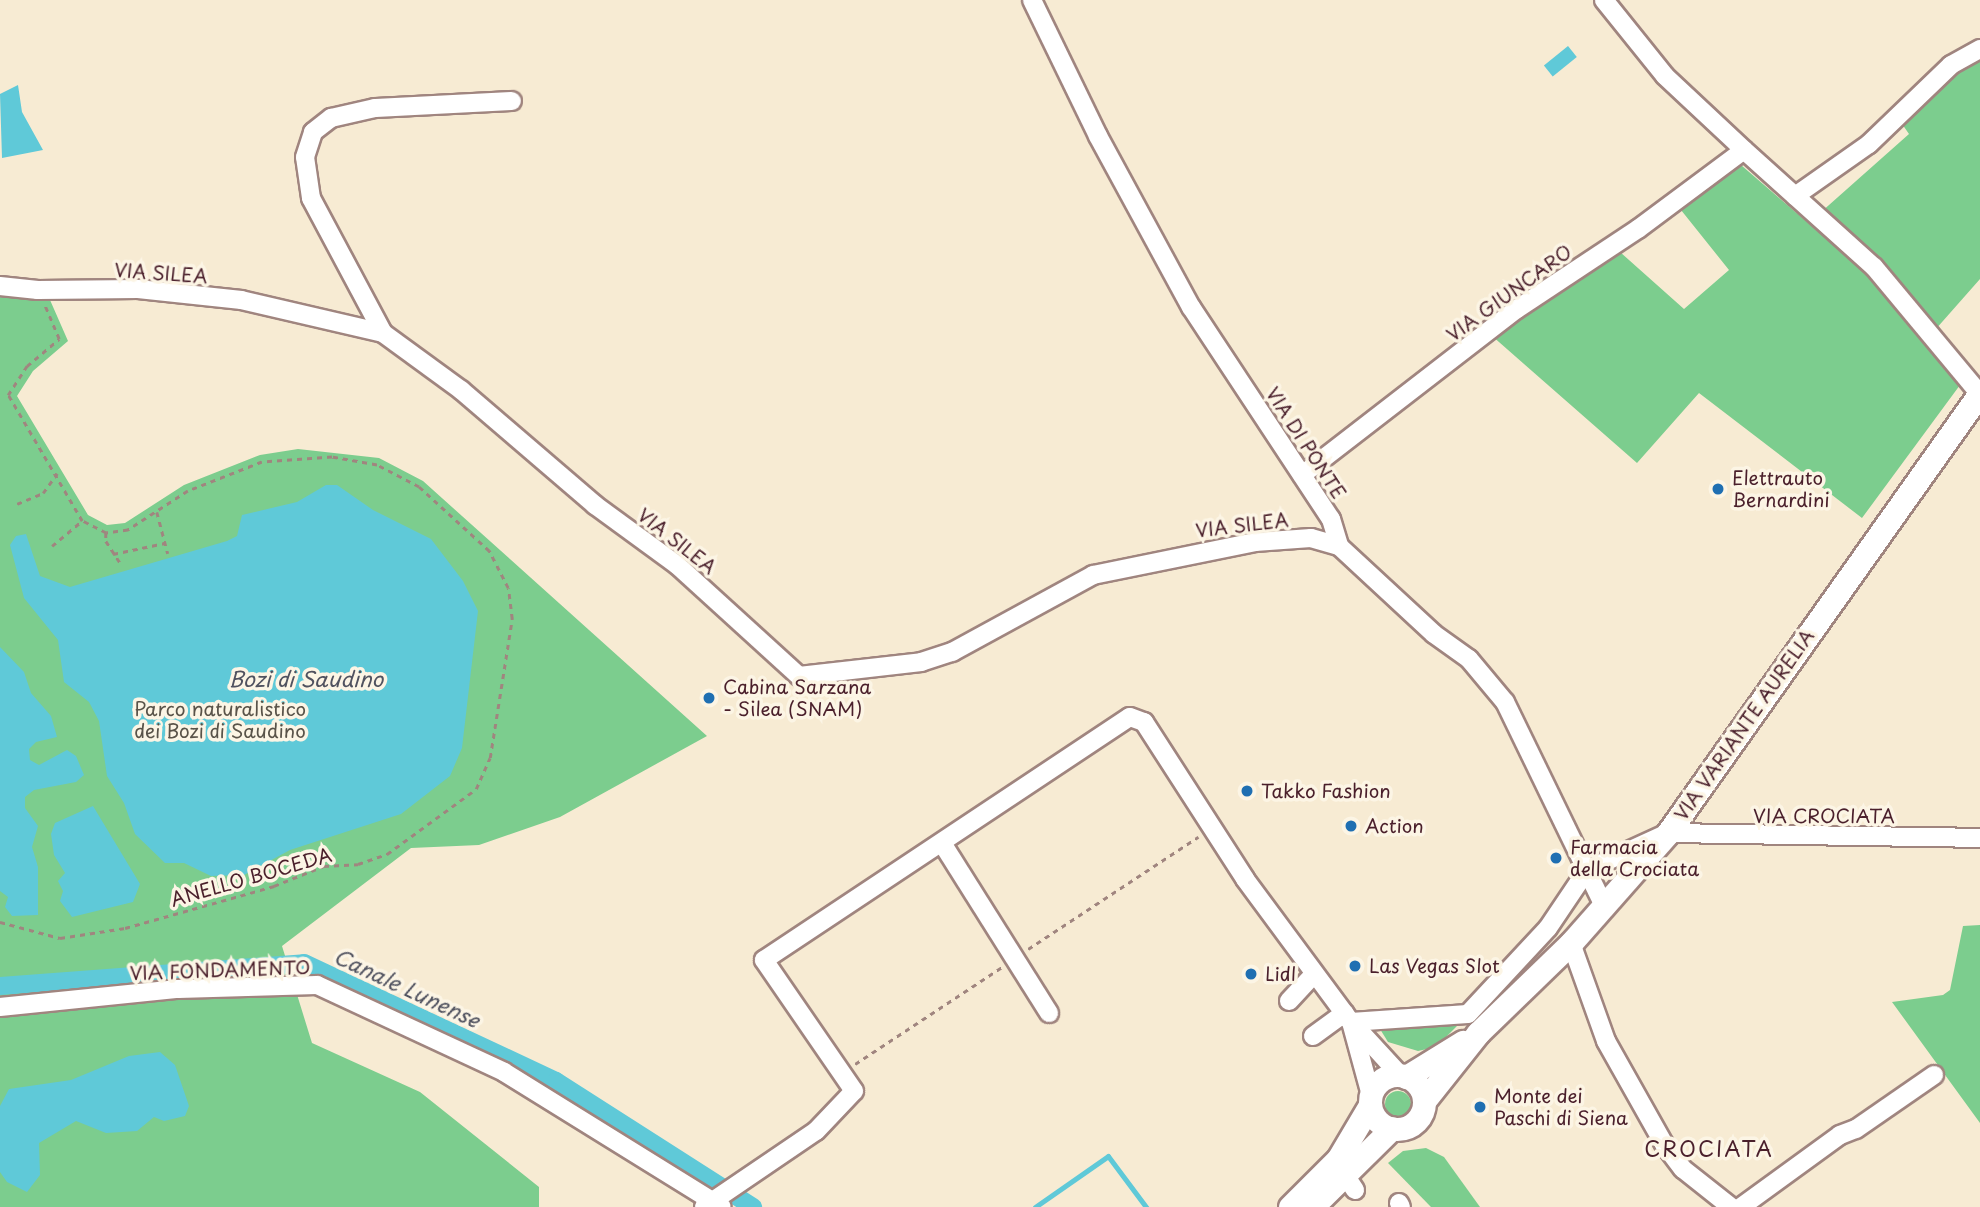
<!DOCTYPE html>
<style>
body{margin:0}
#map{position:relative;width:1980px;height:1207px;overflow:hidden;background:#f7ebd3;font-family:"Playpen Sans",sans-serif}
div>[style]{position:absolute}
.green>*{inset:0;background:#7ccd8e}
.round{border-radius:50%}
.water>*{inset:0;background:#5fc9d8;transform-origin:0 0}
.stream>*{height:5px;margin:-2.5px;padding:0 2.5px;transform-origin:2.5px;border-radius:2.5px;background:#5fc9d8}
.canal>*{height:18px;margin:-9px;padding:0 9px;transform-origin:9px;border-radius:9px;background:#5fc9d8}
.path>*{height:2.5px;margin-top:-1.25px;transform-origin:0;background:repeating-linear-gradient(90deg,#a0857f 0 5px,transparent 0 10px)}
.roads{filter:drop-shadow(2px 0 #a0857f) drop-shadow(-2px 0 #a0857f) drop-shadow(0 2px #a0857f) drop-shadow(0 -2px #a0857f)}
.minor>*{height:18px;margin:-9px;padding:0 9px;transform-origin:9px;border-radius:9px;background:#fff}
.major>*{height:23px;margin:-11.5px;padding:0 11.5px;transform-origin:11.5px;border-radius:11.5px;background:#fff}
.major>.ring{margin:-11.5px;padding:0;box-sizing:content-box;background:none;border:23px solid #fff;border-radius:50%}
.dots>*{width:19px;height:19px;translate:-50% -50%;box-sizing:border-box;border:4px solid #fcf5e5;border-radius:50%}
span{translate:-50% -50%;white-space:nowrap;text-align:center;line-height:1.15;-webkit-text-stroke:7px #fcf5e5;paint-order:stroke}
.street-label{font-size:19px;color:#4a1f2b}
.poi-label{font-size:19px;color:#4a1f2b}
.left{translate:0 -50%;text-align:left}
.park-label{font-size:19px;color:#595349}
.water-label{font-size:21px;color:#50525f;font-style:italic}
.neighbourhood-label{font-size:21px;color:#4a1f2b;letter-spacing:2px}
</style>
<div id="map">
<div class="green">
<i style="clip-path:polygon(1980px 55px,1980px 279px,1935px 330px,1820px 213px,1909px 134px,1900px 121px,1955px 68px)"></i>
<i style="clip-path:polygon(1741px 165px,1865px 272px,1914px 324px,1960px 385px,1862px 518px,1699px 393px,1637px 463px,1491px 335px,1620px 252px,1684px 309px,1729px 270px,1681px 210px)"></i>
<i style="clip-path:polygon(0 278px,43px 284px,68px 341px,33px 371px,17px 396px,88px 515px,107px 525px,125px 523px,184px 485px,260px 455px,298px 449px,379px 458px,423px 481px,707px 736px,560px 817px,479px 845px,411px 848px,282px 946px,312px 1043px,420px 1092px,539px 1187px,539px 1207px,0 1207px)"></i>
<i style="clip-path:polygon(1980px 925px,1980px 1123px,1892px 1002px,1943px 995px,1950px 990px,1963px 926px)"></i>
<i style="clip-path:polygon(1460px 1023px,1436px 1047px,1418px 1051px,1388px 1042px,1380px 1029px)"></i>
<i class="round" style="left:1385px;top:1091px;width:26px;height:26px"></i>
<i style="clip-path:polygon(1426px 1148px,1444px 1157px,1480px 1207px,1431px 1207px,1388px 1163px,1403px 1151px)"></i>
</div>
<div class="water">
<i style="left:1568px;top:46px;width:14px;height:31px;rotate:51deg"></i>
<i style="clip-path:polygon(18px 85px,22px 112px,43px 150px,2px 158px,0 94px)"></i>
<i style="clip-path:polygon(326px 485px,337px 485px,373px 510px,431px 539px,463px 581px,478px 611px,462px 748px,450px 776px,401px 814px,290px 850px,244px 875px,211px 876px,184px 863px,165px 863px,135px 834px,124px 803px,107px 776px,99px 721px,89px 702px,64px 682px,58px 640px,24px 598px,10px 545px,16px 536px,26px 534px,40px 576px,70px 587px,227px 541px,237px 536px,242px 515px,297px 502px)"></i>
<i style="clip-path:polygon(0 647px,24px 672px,31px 693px,51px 716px,57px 737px,36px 742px,29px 749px,30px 760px,39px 765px,67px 750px,76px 756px,84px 775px,76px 782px,34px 790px,25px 797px,25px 808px,38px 826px,32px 847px,38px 867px,38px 915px,12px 916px,5px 907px,8px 897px,0 891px)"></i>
<i style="clip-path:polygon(93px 806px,140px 884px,133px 902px,72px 917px,60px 901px,63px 891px,58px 881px,65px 873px,54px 855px,51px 834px,55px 823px)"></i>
<i style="clip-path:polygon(160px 1052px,175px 1065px,189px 1106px,185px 1116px,164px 1121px,154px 1117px,137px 1131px,106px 1133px,76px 1121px,39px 1143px,40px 1175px,27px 1192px,7px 1182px,0 1172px,0 1106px,9px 1089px,71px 1080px,129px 1056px)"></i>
</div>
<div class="stream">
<i style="left:1035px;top:1207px;width:89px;rotate:-34.9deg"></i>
<i style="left:1108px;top:1156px;width:64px;rotate:53.3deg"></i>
</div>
<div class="canal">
<i style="left:0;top:986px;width:305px;rotate:-4.3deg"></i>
<i style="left:304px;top:963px;width:278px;rotate:25.1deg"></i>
<i style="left:556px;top:1081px;width:234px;rotate:32.6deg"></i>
</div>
<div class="path">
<i style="left:17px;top:504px;width:28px;rotate:-23deg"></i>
<i style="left:43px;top:493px;width:24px;rotate:-54deg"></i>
<i style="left:157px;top:512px;width:43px;rotate:75.3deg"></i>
<i style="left:106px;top:533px;width:8px;rotate:90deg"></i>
<i style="left:106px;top:541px;width:27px;rotate:57deg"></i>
<i style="left:52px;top:546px;width:38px;rotate:-40deg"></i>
<i style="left:113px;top:554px;width:53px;rotate:-11.9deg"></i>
<i style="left:0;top:922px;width:62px;rotate:14.9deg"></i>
<i style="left:60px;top:938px;width:66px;rotate:-8.7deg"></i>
<i style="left:125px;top:928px;width:155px;rotate:-15.7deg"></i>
<i style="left:274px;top:886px;width:54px;rotate:-21.8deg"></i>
<i style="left:324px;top:866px;width:34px;rotate:-3deg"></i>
<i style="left:358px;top:864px;width:31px;rotate:-19deg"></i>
<i style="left:387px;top:854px;width:110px;rotate:-36.1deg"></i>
<i style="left:476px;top:789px;width:34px;rotate:-66deg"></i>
<i style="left:490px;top:758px;width:141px;rotate:-81deg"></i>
<i style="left:512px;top:619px;width:31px;rotate:-97deg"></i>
<i style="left:508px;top:588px;width:42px;rotate:-117.2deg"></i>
<i style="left:489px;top:551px;width:95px;rotate:-137.6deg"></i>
<i style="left:419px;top:487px;width:47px;rotate:-152.4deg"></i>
<i style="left:377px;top:465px;width:46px;rotate:-169.9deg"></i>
<i style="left:332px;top:457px;width:70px;rotate:175.9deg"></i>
<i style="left:262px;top:462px;width:79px;rotate:158.6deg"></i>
<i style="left:188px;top:491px;width:72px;rotate:147deg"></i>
<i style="left:128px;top:530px;width:22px;rotate:172deg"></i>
<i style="left:106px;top:533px;width:27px;rotate:-153deg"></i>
<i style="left:82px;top:521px;width:146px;rotate:-120.4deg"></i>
<i style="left:8px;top:395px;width:35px;rotate:-57deg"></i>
<i style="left:27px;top:366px;width:42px;rotate:-40.2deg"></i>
<i style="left:59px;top:339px;width:36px;rotate:-113deg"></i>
<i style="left:1028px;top:949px;width:204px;rotate:-33.4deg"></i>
<i style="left:855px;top:1064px;width:176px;rotate:-33.4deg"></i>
</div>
<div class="roads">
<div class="minor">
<i style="left:1032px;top:0;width:151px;rotate:64.1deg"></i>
<i style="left:1098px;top:136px;width:195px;rotate:61.5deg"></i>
<i style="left:1191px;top:307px;width:254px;rotate:56.6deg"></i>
<i style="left:1331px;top:519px;width:28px;rotate:73deg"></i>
<i style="left:1339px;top:546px;width:129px;rotate:42.8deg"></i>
<i style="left:1434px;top:634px;width:43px;rotate:35.5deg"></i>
<i style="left:1469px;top:659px;width:56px;rotate:50.1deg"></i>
<i style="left:1505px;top:702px;width:227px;rotate:64.1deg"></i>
<i style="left:1604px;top:0;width:97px;rotate:51.2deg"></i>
<i style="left:1665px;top:76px;width:108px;rotate:43.1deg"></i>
<i style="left:1795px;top:196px;width:90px;rotate:-35.1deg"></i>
<i style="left:1869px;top:144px;width:114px;rotate:-43.9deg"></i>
<i style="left:1951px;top:65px;width:33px;rotate:-29deg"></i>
<i style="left:0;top:286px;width:38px;rotate:6deg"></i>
<i style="left:38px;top:290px;width:100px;rotate:-0.6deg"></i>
<i style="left:138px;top:289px;width:104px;rotate:6.1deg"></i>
<i style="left:241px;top:300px;width:146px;rotate:13.1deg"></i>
<i style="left:383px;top:333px;width:97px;rotate:36.2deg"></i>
<i style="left:461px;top:390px;width:177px;rotate:40.6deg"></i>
<i style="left:595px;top:505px;width:102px;rotate:36.2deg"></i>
<i style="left:677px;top:565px;width:165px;rotate:42.3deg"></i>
<i style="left:799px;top:676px;width:123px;rotate:-6.5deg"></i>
<i style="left:921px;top:662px;width:33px;rotate:-18deg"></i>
<i style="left:952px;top:652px;width:161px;rotate:-28.6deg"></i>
<i style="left:1093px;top:575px;width:165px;rotate:-11.5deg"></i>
<i style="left:1255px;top:542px;width:56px;rotate:-4.1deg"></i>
<i style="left:1311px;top:538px;width:29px;rotate:16deg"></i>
<i style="left:383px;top:333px;width:153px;rotate:-118.1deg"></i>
<i style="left:311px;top:198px;width:41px;rotate:-98.3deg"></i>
<i style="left:305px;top:157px;width:26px;rotate:-72deg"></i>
<i style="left:313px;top:132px;width:23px;rotate:-38deg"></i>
<i style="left:331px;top:118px;width:45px;rotate:-12.8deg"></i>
<i style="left:375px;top:108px;width:137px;rotate:-2.9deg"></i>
<i style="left:1302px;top:475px;width:272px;rotate:-37.7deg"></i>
<i style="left:1517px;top:309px;width:145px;rotate:-33.5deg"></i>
<i style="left:1638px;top:229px;width:132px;rotate:-36.7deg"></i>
<i style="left:1744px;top:150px;width:175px;rotate:42deg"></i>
<i style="left:1874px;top:267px;width:165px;rotate:50.2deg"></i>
<i style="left:942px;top:843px;width:201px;rotate:57.8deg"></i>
<i style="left:1571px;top:943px;width:104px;rotate:70.3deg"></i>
<i style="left:1606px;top:1041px;width:118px;rotate:60.6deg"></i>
<i style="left:1664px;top:1144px;width:31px;rotate:53deg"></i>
<i style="left:1683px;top:1169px;width:61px;rotate:38.4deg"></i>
<i style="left:1289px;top:1001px;width:37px;rotate:-47deg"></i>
<i style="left:0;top:1007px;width:179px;rotate:-5.8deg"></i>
<i style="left:178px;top:989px;width:139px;rotate:-1.6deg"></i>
<i style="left:317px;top:985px;width:206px;rotate:24.9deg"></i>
<i style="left:504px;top:1072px;width:256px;rotate:31.8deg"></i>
<i style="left:1351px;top:1022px;width:117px;rotate:-3.9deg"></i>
<i style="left:1468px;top:1014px;width:117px;rotate:-47.1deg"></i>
<i style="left:1548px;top:928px;width:70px;rotate:-56.1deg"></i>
<i style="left:1587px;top:870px;width:89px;rotate:-24.6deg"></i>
<i style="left:1668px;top:833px;width:312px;rotate:0.9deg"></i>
<i style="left:1356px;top:1027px;width:65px;rotate:47.5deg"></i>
<i style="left:1313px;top:1036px;width:39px;rotate:-36deg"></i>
<i style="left:1345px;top:1175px;width:18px;rotate:56deg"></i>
<i style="left:1399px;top:1203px;width:4px;rotate:63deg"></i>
<i style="left:704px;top:1207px;width:135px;rotate:-34.2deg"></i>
<i style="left:816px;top:1131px;width:55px;rotate:-46.5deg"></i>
<i style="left:854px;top:1091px;width:159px;rotate:-124.5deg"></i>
<i style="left:764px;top:960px;width:439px;rotate:-33.6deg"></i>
<i style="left:1130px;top:717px;width:15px;rotate:20deg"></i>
<i style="left:1144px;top:722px;width:187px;rotate:57.2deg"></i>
<i style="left:1245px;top:879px;width:178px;rotate:53.5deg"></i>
<i style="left:1351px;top:1022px;width:76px;rotate:74.7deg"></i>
<i style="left:1741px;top:1207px;width:122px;rotate:-36deg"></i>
<i style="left:1840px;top:1135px;width:17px;rotate:-21deg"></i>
<i style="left:1856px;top:1129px;width:95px;rotate:-34.7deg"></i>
</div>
<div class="major">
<i class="ring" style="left:1370px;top:1075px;width:31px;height:31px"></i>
<i style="left:1406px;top:1077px;width:67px;rotate:-31.6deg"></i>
<i style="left:1424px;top:1101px;width:87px;rotate:-51.5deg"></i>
<i style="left:1478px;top:1033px;width:129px;rotate:-44.1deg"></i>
<i style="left:1571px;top:943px;width:147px;rotate:-48.6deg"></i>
<i style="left:1668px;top:833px;width:539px;rotate:-54.66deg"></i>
<i style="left:1290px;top:1207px;width:68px;rotate:-45deg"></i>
<i style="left:1338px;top:1159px;width:63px;rotate:-59.3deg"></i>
<i style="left:1312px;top:1207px;width:112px;rotate:-44.6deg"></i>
</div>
</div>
<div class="dots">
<i style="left:1718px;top:489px;background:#1f6fb2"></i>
<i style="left:709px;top:698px;background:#1f6fb2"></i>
<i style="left:1247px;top:791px;background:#1f6fb2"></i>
<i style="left:1351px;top:826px;background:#1f6fb2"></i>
<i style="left:1556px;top:858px;background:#1f6fb2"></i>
<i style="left:1355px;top:966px;background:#1f6fb2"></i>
<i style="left:1251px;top:974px;background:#1f6fb2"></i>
<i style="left:1480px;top:1107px;background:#1f6fb2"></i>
</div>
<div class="street-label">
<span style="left:161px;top:273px;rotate:4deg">VIA SILEA</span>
<span style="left:1509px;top:293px;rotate:-36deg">VIA GIUNCARO</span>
<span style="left:1306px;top:443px;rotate:57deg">VIA DI PONTE</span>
<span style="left:1242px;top:525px;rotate:-7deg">VIA SILEA</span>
<span style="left:677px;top:541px;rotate:38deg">VIA SILEA</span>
<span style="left:1744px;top:725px;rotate:-55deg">VIA VARIANTE AURELIA</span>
<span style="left:1824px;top:816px">VIA CROCIATA</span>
<span style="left:251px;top:877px;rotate:-16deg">ANELLO BOCEDA</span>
<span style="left:220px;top:970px;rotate:-2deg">VIA FONDAMENTO</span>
</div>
<div class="poi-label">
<span class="left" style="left:1732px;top:489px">Elettrauto<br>Bernardini</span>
<span class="left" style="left:723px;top:698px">Cabina Sarzana<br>- Silea (SNAM)</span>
<span class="left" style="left:1261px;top:791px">Takko Fashion</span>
<span class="left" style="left:1365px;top:826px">Action</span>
<span class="left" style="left:1570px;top:858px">Farmacia<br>della Crociata</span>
<span class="left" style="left:1369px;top:966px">Las Vegas Slot</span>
<span class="left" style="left:1265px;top:974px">Lidl</span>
<span class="left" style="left:1494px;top:1107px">Monte dei<br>Paschi di Siena</span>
</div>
<div class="park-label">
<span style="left:220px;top:720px">Parco naturalistico<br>dei Bozi di Saudino</span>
</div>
<div class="water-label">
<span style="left:306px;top:678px">Bozi di Saudino</span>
<span style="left:407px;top:987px;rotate:25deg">Canale Lunense</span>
</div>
<div class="neighbourhood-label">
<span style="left:1709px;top:1148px">CROCIATA</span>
</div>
</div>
